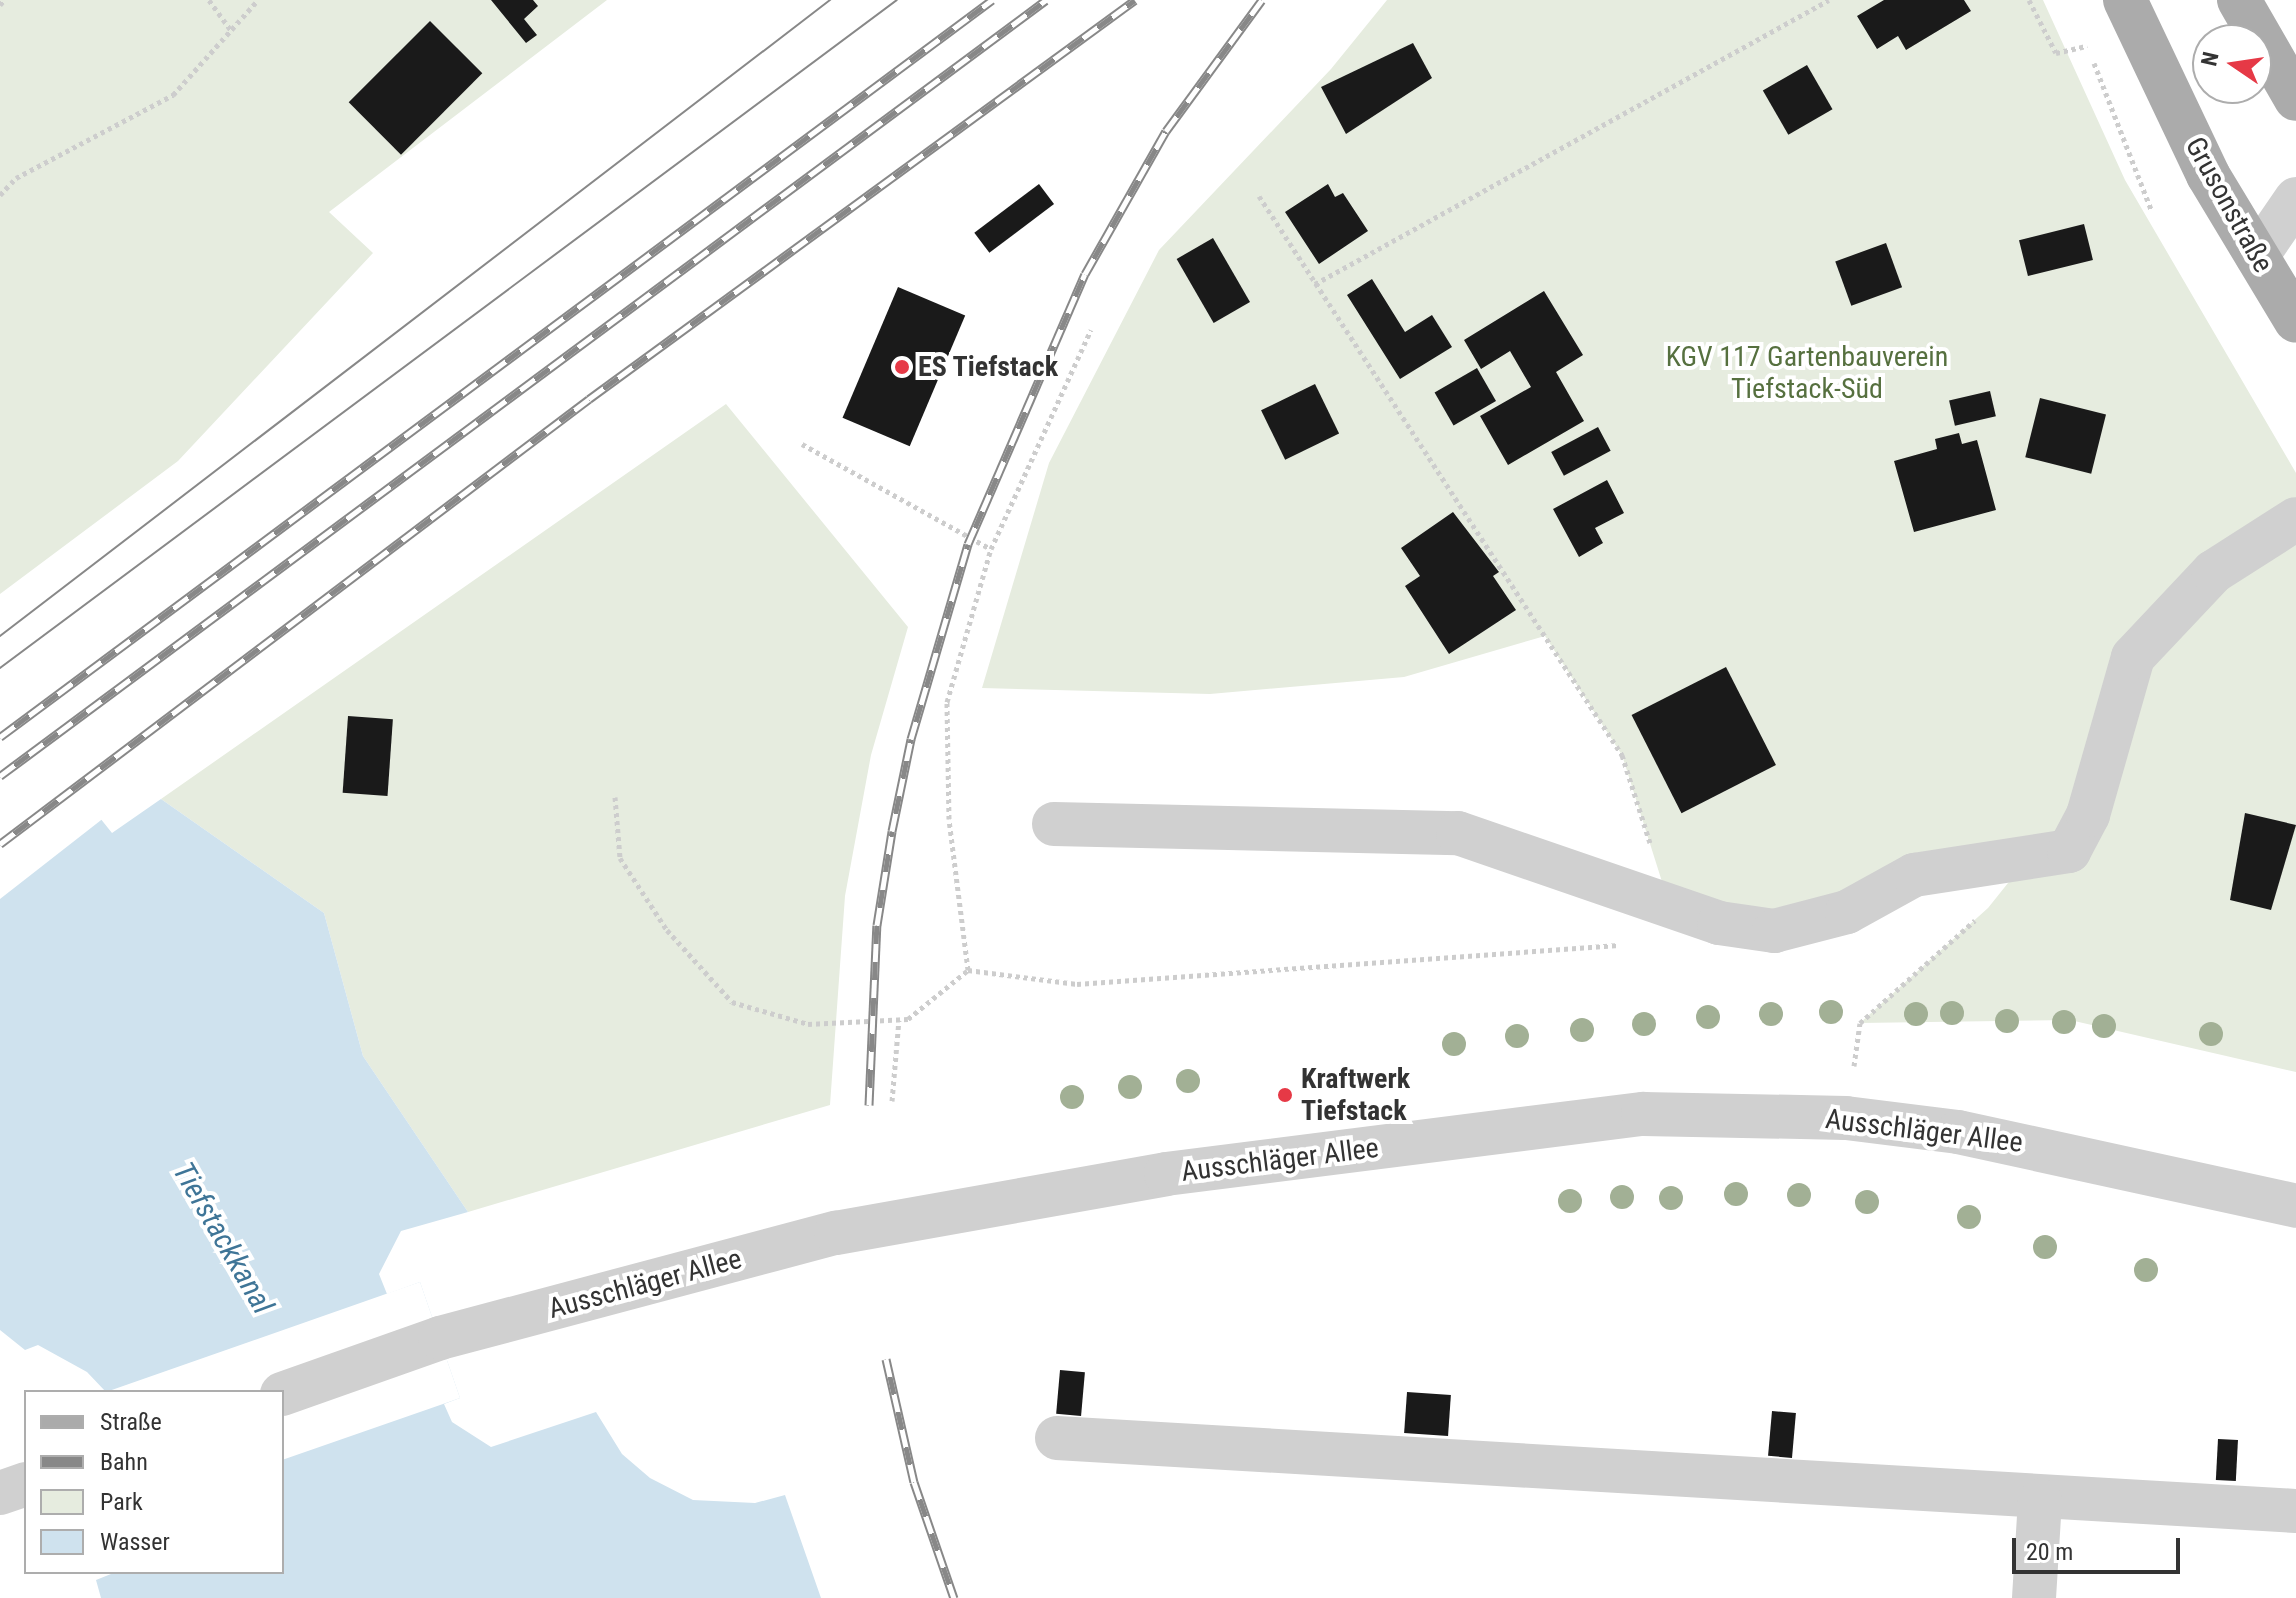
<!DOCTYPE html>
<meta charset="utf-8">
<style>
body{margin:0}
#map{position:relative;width:2296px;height:1598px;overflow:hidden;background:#fff;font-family:"Roboto Condensed",sans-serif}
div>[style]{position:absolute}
.green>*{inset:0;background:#e6ecdf}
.water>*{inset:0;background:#cfe2ee}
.pier>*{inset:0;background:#fff}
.building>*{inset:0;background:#1a1a1a;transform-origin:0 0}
.path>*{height:5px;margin-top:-2.5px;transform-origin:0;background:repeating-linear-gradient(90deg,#cdcdcd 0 4px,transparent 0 8px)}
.minor>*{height:44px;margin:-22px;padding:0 22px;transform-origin:22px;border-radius:22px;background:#d0d0d0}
.major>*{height:44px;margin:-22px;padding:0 22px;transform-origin:22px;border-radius:22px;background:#ababab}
.tram>*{height:2px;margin:-1px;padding:0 1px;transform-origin:1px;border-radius:1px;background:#888}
.rail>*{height:9px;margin-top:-4.5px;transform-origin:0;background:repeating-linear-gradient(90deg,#fff 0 18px,#888 0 36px);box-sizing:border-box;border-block:2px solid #888}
.trees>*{width:24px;height:24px;margin:-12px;border-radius:50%;background:#a2b095}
.dots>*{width:22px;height:22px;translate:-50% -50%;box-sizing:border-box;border:4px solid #fff;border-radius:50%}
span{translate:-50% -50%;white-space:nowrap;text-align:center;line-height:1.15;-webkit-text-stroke:8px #fff;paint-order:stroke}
.street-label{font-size:28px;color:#333}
.park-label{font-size:28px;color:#56703f}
.poi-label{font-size:28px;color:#333;font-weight:700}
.left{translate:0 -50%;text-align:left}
.water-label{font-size:30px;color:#3f7597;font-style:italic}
.legend{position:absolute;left:24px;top:1390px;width:260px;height:184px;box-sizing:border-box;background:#fff;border:2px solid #adadad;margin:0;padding:10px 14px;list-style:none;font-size:24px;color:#333}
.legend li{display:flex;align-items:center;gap:16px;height:40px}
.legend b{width:40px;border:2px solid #adadad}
.north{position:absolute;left:2192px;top:24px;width:80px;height:80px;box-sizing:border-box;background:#fff;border:2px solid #adadad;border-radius:50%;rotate:283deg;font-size:22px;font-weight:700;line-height:32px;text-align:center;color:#333}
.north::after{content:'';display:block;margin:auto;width:28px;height:36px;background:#e63946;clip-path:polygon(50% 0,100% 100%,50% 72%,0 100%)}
.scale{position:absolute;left:2012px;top:1538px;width:168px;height:36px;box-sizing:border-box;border:4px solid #333;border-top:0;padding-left:10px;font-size:24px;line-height:28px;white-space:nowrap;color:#333;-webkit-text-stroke:6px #fff;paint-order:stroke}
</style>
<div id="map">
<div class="green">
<i style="clip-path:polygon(0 0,607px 0,329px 212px,373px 253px,178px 461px,0 594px)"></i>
<i style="clip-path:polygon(1387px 0,2043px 0,2125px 180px,2296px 473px,2296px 1072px,2070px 1020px,1860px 1023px,1988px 908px,2024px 863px,1847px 912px,1670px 907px,1622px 755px,1545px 636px,1404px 677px,1210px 694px,982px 688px,1049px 463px,1159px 250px,1331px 69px)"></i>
<i style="clip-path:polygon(726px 404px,908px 627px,871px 755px,845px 896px,830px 1105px,468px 1212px,363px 1056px,324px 913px,161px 799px)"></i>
</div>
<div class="water">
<i style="clip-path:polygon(0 693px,112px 833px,161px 799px,324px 913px,363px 1056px,468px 1212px,401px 1231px,379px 1274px,387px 1294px,420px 1282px,460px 1398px,444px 1404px,452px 1422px,491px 1447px,596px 1412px,622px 1454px,650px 1478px,693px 1500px,755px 1503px,785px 1495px,821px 1598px,101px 1598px,96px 1580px,116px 1572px,282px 1572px,282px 1392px,106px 1392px,87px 1372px,38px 1345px,25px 1350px,0 1330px)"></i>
</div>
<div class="pier">
<i style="clip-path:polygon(0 689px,105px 817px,0 899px)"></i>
<i style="clip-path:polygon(420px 1282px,460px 1398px,443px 1404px,282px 1460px,282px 1392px,106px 1392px)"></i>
</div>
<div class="building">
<i style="clip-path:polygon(491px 0,533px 0,538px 6px,524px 19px,537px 35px,526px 43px)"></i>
<i style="clip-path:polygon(1884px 0,1964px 0,1971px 11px,1906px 50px,1898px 36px,1877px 49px,1857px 16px)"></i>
<i style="left:430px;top:21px;width:74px;height:115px;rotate:45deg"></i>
<i style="clip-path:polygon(1413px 43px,1432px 78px,1346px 134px,1321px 87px)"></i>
<i style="left:1807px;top:65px;width:51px;height:51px;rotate:60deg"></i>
<i style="left:1039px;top:184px;width:25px;height:81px;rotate:53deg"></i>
<i style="clip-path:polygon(1328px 184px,1335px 197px,1343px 193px,1368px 231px,1319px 264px,1285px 212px)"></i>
<i style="left:2084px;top:224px;width:37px;height:67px;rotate:76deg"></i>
<i style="left:1213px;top:238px;width:74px;height:42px;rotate:60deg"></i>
<i style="left:1886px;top:243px;width:47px;height:54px;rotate:70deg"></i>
<i style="clip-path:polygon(1372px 279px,1405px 332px,1432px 315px,1452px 347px,1400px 379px,1347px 295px)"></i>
<i style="left:898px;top:287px;width:73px;height:142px;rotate:23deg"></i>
<i style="clip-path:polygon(1544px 291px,1583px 355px,1556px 372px,1584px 421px,1508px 465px,1480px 416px,1531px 387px,1510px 351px,1481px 369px,1464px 340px)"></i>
<i style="left:1477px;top:368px;width:38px;height:49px;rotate:60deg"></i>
<i style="left:1315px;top:384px;width:55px;height:60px;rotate:64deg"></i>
<i style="left:1990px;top:391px;width:26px;height:42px;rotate:77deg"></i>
<i style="left:2040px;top:398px;width:68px;height:61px;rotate:14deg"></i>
<i style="left:1598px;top:427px;width:27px;height:53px;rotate:62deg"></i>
<i style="clip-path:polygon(1959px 433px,1962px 444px,1977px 440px,1996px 510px,1914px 532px,1894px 461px,1937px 449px,1935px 439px)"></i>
<i style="clip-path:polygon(1607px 480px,1624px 513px,1595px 528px,1603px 543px,1579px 557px,1553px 509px)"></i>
<i style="clip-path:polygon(1453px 512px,1499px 572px,1493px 576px,1516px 610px,1449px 654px,1405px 586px,1420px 576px,1401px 548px)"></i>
<i style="left:1726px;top:667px;width:110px;height:106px;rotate:63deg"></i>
<i style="left:348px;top:716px;width:45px;height:77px;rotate:4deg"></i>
<i style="clip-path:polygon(2245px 813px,2296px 825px,2271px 910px,2230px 900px)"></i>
<i style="left:1060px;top:1370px;width:25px;height:44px;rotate:5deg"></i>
<i style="left:1407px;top:1392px;width:44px;height:41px;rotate:4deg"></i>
<i style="left:1772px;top:1411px;width:24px;height:45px;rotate:5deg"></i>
<i style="left:2218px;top:1439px;width:20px;height:41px;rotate:3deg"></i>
</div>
<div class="path">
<i style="left:209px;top:0;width:37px;rotate:54deg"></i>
<i style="left:2029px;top:0;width:59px;rotate:63deg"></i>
<i style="left:2056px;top:53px;width:32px;rotate:-13deg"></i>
<i style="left:0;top:5px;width:6px;rotate:-51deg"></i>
<i style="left:2094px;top:63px;width:157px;rotate:68.7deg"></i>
<i style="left:0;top:195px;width:23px;rotate:-47deg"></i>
<i style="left:16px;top:178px;width:178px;rotate:-27.9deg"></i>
<i style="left:173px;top:95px;width:127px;rotate:-48.2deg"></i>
<i style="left:1259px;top:196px;width:667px;rotate:57deg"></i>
<i style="left:1622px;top:755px;width:92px;rotate:72.3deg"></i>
<i style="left:1315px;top:284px;width:587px;rotate:-28.92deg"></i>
<i style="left:802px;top:444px;width:216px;rotate:29.1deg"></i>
<i style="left:615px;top:797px;width:61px;rotate:85.3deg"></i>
<i style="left:620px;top:858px;width:86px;rotate:56.9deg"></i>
<i style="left:667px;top:930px;width:97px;rotate:47.9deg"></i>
<i style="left:732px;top:1002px;width:79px;rotate:16.1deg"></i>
<i style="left:808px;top:1024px;width:100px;rotate:-2.9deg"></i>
<i style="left:908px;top:1019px;width:77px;rotate:-39.2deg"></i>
<i style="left:968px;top:970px;width:110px;rotate:7.3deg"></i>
<i style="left:1077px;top:984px;width:543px;rotate:-4.12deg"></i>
<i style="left:968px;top:970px;width:152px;rotate:-97.2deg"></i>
<i style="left:949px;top:819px;width:117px;rotate:-91deg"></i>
<i style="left:947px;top:702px;width:159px;rotate:-74deg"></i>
<i style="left:991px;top:549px;width:241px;rotate:-65.5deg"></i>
<i style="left:1854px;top:1066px;width:43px;rotate:-82.1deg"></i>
<i style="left:1860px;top:1023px;width:154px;rotate:-41.8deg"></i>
<i style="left:892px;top:1101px;width:81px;rotate:-85.1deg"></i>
</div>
<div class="minor">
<i style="left:2257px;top:256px;width:69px;rotate:-55.6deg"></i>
<i style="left:1054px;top:824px;width:404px;rotate:1.3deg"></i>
<i style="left:1458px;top:833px;width:276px;rotate:19deg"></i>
<i style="left:1719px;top:923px;width:56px;rotate:8.3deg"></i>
<i style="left:1774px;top:931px;width:75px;rotate:-14.6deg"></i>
<i style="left:1847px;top:912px;width:77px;rotate:-28.9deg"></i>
<i style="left:1914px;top:875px;width:157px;rotate:-8.8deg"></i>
<i style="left:2069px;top:851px;width:41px;rotate:-62.2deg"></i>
<i style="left:2088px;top:815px;width:164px;rotate:-74.1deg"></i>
<i style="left:2133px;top:657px;width:117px;rotate:-46.7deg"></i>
<i style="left:2213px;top:572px;width:98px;rotate:-32.6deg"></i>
<i style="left:282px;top:1394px;width:168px;rotate:-19.5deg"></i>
<i style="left:440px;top:1338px;width:410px;rotate:-14.9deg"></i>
<i style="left:836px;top:1233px;width:335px;rotate:-10.1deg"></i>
<i style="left:1166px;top:1174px;width:481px;rotate:-7.2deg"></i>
<i style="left:1643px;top:1114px;width:203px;rotate:1.1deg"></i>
<i style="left:1846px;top:1118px;width:113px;rotate:7.1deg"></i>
<i style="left:1958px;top:1132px;width:346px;rotate:12.3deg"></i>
<i style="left:1057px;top:1438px;width:1241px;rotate:3.37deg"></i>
<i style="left:0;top:1493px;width:28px;rotate:-19deg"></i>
<i style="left:2034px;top:1598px;width:98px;rotate:-86.5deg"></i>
</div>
<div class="major">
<i style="left:2125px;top:0;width:194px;rotate:64.6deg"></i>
<i style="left:2208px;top:175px;width:170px;rotate:58.9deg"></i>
<i style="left:2239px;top:0;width:114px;rotate:60.1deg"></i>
</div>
<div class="tram">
<i style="left:0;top:636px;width:1046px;rotate:-37.46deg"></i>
<i style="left:0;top:668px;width:1118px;rotate:-36.68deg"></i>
</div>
<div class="rail">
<i style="left:0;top:737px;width:1236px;rotate:-36.61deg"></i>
<i style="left:0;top:776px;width:1302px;rotate:-36.57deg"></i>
<i style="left:0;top:844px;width:738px;rotate:-37.07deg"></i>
<i style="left:589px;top:399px;width:676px;rotate:-36.16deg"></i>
<i style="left:869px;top:1105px;width:180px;rotate:-87.5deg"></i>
<i style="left:877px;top:925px;width:95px;rotate:-80.9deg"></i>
<i style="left:892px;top:831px;width:94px;rotate:-78.3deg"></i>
<i style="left:911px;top:739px;width:203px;rotate:-73.7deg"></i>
<i style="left:968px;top:544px;width:294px;rotate:-66.6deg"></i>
<i style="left:1085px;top:274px;width:164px;rotate:-60.5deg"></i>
<i style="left:1166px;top:131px;width:162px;rotate:-53.8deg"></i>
<i style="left:886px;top:1359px;width:126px;rotate:77.2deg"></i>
<i style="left:914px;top:1482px;width:123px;rotate:71deg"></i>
</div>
<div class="trees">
<i style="left:1831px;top:1012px"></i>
<i style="left:1952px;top:1013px"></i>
<i style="left:1771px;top:1014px"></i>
<i style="left:1916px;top:1014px"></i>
<i style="left:1708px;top:1017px"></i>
<i style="left:2007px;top:1021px"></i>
<i style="left:2064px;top:1022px"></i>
<i style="left:1644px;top:1024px"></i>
<i style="left:2104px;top:1026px"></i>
<i style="left:1582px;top:1030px"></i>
<i style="left:2211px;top:1034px"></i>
<i style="left:1517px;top:1036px"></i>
<i style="left:1454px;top:1044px"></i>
<i style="left:1188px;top:1081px"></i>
<i style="left:1130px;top:1087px"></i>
<i style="left:1072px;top:1097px"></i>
<i style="left:1736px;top:1194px"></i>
<i style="left:1799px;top:1195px"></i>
<i style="left:1622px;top:1197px"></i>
<i style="left:1671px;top:1198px"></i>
<i style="left:1570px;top:1201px"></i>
<i style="left:1867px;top:1202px"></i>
<i style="left:1969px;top:1217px"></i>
<i style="left:2045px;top:1247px"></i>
<i style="left:2146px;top:1270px"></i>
</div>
<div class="dots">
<i style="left:902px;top:367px;background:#e63946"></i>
<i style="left:1285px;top:1095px;background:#e63946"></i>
</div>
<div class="street-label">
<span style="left:2229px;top:205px;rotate:61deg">Grusonstraße</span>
<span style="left:1924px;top:1131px;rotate:7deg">Ausschläger Allee</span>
<span style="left:1280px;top:1160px;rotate:-7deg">Ausschläger Allee</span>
<span style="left:645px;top:1284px;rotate:-15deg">Ausschläger Allee</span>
</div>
<div class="park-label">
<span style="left:1807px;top:373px">KGV 117 Gartenbauverein<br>Tiefstack-Süd</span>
</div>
<div class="poi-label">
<span class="left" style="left:918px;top:367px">ES Tiefstack</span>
<span class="left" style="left:1301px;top:1095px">Kraftwerk<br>Tiefstack</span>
</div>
<div class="water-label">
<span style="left:223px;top:1238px;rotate:60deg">Tiefstackkanal</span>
</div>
<ul class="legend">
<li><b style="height:10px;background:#ababab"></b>Straße</li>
<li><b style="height:10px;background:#888"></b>Bahn</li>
<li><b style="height:22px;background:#e6ecdf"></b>Park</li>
<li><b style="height:22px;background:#cfe2ee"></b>Wasser</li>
</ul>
<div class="north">N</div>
<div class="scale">20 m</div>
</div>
